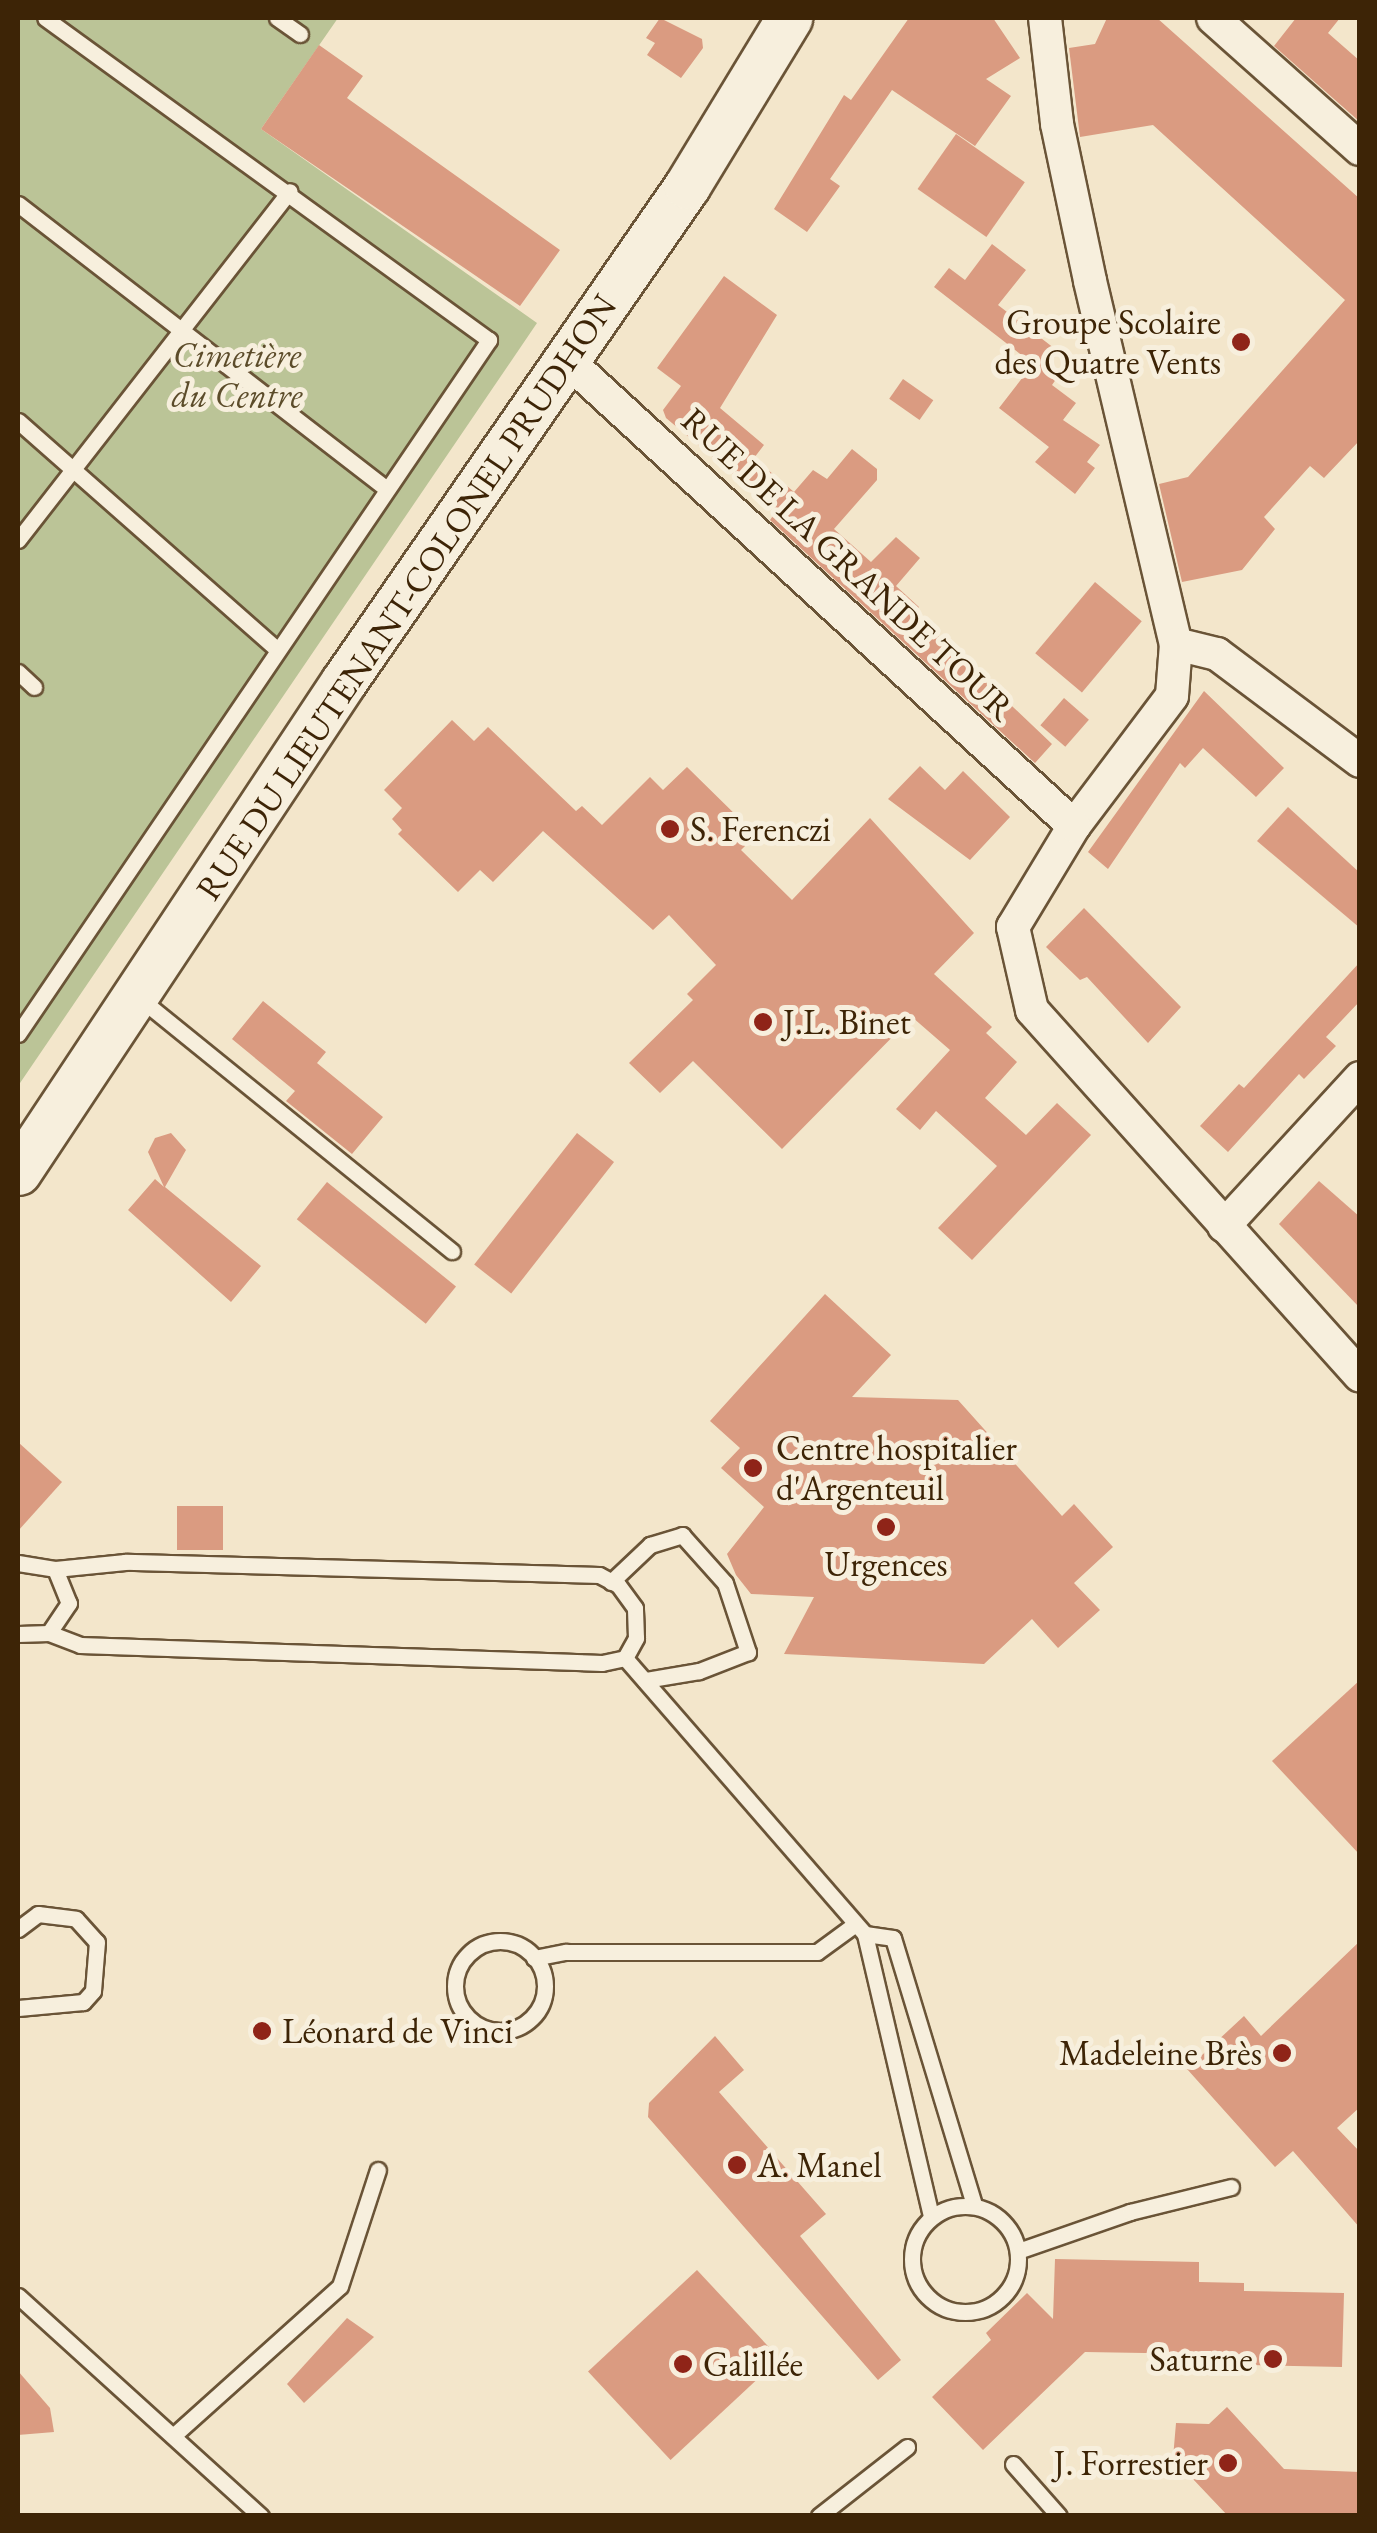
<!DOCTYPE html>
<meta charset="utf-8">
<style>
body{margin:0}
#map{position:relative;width:1377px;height:2533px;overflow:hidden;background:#f3e6cb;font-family:"EB Garamond",serif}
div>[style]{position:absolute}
.green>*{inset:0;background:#bbc497}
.building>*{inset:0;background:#da9b81;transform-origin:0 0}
.roads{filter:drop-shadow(2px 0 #6a5437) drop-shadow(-2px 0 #6a5437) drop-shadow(0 2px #6a5437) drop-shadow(0 -2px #6a5437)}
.lane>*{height:15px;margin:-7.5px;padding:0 7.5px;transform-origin:7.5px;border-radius:7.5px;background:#f7efdd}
.lane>.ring{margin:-7.5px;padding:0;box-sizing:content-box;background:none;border:15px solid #f7efdd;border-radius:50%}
.street>*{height:32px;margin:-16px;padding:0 16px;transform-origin:16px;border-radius:16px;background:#f7efdd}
.secondary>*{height:45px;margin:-22.5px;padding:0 22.5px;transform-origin:22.5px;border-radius:22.5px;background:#f7efdd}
.dots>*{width:28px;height:28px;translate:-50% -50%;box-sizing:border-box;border:5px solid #f7efdd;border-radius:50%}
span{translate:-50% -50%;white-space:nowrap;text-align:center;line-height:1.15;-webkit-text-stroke:10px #f7efdd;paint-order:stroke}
.poi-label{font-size:35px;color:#3d2406}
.right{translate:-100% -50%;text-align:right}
.left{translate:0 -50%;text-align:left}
.park-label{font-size:35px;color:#5c4c2a;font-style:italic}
.street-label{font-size:35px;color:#3d2406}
.frame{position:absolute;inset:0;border:20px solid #3d2406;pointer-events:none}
</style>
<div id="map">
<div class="green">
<i style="clip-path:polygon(18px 18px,338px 18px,261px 129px,537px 323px,18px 1086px)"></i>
</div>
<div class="building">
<i style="clip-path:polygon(660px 18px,702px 39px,703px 48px,681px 78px,647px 55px,655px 43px,646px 38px)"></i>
<i style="clip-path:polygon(909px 18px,993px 18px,1020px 58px,986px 79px,1011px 96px,975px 146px,892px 90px,830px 179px,840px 186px,807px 232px,774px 209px,844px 95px,851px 100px)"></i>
<i style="clip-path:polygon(1107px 18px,1157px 18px,1360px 199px,1360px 440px,1324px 478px,1310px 466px,1264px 517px,1275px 529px,1242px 570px,1182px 582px,1159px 484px,1188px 477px,1345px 300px,1153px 125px,1080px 137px,1069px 48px,1095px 44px)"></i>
<i style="clip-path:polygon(1296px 18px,1340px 18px,1328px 33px,1360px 61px,1360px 122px,1274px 46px)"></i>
<i style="clip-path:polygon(319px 45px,363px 76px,347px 98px,560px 250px,520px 306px,261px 129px)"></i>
<i style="left:956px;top:134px;width:84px;height:67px;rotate:35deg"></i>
<i style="clip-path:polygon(992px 244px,1026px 270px,998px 305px,1059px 352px,1048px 366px,1059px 375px,1052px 385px,1076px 403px,1063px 420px,1100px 445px,1087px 462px,1095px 468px,1075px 494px,1035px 462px,1049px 447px,999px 408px,1033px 364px,934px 287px,949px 268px,965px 280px)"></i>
<i style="clip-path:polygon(724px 276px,777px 315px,720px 408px,764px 445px,754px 458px,794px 492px,813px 470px,827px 479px,852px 449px,877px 469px,877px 480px,834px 529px,871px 562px,896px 537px,920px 558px,896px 586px,919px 607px,914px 613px,1052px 744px,1035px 763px,770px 520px,775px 513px,756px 493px,666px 418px,663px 410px,681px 386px,657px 368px)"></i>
<i style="left:903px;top:379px;width:37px;height:24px;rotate:35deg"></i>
<i style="left:1095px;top:582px;width:61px;height:93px;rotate:40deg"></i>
<i style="clip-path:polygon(1204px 691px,1284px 768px,1256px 797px,1203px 748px,1185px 768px,1180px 763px,1108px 869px,1088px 852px)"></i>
<i style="left:1064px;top:698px;width:33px;height:36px;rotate:41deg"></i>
<i style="clip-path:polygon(452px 720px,474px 741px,488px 727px,576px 811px,582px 806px,602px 825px,650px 777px,663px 790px,687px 767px,746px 825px,742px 829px,752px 839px,741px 850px,792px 900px,870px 818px,974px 933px,934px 974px,992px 1027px,986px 1033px,1017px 1062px,985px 1098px,1026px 1135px,1057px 1103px,1091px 1135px,972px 1260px,938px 1228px,997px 1166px,936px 1111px,920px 1130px,896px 1109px,950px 1050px,912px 1017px,782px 1149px,693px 1061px,660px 1093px,629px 1063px,693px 1000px,687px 994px,716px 965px,669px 915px,653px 930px,543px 831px,493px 882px,480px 870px,458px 892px,398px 834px,402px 830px,392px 819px,402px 808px,384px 790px)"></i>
<i style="clip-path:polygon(920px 766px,945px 790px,963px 771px,1010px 817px,970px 860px,888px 799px)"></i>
<i style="clip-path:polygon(1288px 807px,1360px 873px,1360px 928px,1257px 841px)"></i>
<i style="clip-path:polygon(1084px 908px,1181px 1007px,1148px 1043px,1087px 977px,1080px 980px,1046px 947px)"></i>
<i style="clip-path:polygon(1360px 962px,1360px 1001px,1326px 1037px,1336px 1046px,1304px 1079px,1299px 1074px,1228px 1152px,1200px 1126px,1239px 1084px,1244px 1088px)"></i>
<i style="clip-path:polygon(263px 1001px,326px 1052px,317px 1063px,383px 1117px,352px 1154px,286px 1101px,295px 1091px,232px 1039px)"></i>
<i style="clip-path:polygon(171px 1133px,186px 1150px,165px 1187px,261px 1266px,231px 1302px,128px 1210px,155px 1179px,164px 1187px,148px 1152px,155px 1138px)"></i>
<i style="left:577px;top:1133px;width:47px;height:167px;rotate:38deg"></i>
<i style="clip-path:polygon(1319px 1181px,1360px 1217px,1360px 1308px,1279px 1224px)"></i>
<i style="left:327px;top:1182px;width:166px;height:48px;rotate:39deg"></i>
<i style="clip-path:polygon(825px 1294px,891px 1355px,852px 1397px,958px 1400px,1062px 1516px,1074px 1504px,1113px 1547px,1074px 1583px,1100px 1610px,1058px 1648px,1032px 1619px,984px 1664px,784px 1654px,814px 1597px,751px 1594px,736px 1575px,727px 1554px,764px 1507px,721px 1468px,740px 1448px,710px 1421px)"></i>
<i style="clip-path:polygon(18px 1442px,62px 1482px,18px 1531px)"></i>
<i style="left:177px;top:1506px;width:46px;height:44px"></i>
<i style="clip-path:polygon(1360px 1680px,1360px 1855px,1272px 1761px)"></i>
<i style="clip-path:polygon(1360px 1941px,1360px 2107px,1337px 2128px,1360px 2152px,1360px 2228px,1293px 2151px,1275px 2167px,1187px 2069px,1244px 2016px,1261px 2036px)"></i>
<i style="clip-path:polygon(715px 2036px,744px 2070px,719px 2092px,826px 2214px,800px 2236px,901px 2360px,878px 2380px,648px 2117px,649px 2103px)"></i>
<i style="clip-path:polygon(1055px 2259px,1199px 2262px,1199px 2282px,1244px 2283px,1244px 2291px,1344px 2293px,1342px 2367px,1203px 2364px,1204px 2354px,1085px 2352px,983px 2450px,932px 2397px,991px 2340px,986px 2333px,1027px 2293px,1053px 2319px)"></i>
<i style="left:697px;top:2270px;width:121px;height:149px;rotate:47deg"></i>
<i style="clip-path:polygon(347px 2318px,374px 2337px,304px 2403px,287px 2384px)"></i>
<i style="clip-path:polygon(18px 2371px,50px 2408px,54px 2432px,18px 2435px)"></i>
<i style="clip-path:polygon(1227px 2407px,1284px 2469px,1360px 2472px,1360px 2516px,1228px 2516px,1173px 2458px,1176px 2423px,1209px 2424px)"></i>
</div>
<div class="roads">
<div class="lane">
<i style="left:277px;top:18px;width:28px;rotate:35deg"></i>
<i style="left:18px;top:204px;width:466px;rotate:37.7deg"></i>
<i style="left:18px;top:421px;width:346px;rotate:41.4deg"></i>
<i style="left:18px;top:540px;width:442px;rotate:-52.1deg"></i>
<i style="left:18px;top:672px;width:22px;rotate:43deg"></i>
<i style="left:138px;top:997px;width:404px;rotate:39deg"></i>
<i style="left:18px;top:1034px;width:839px;rotate:-55.84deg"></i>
<i style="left:489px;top:340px;width:548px;rotate:-144.05deg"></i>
<i style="left:18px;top:1563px;width:37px;rotate:9deg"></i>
<i style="left:55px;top:1569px;width:37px;rotate:68deg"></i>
<i style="left:69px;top:1603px;width:36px;rotate:124deg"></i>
<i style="left:49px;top:1633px;width:31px;rotate:178deg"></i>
<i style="left:611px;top:1582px;width:54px;rotate:-43.5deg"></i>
<i style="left:650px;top:1545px;width:34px;rotate:-17deg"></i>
<i style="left:682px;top:1535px;width:64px;rotate:48.1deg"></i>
<i style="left:725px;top:1583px;width:73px;rotate:71.6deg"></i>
<i style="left:748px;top:1652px;width:53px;rotate:158.8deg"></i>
<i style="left:699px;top:1671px;width:55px;rotate:170.5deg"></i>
<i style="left:49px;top:1633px;width:33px;rotate:21deg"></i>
<i style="left:80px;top:1645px;width:522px;rotate:1.97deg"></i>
<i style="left:602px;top:1663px;width:24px;rotate:-12deg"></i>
<i style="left:625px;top:1658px;width:23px;rotate:-61deg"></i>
<i style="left:636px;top:1638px;width:30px;rotate:-92deg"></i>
<i style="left:635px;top:1608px;width:29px;rotate:-126deg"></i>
<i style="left:618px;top:1585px;width:21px;rotate:-152deg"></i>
<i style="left:599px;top:1575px;width:474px;rotate:-178.4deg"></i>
<i style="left:125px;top:1562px;width:70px;rotate:174.3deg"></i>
<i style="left:625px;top:1658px;width:366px;rotate:49deg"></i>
<i style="left:18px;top:1929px;width:25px;rotate:-37deg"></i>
<i style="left:38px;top:1914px;width:38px;rotate:7deg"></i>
<i style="left:76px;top:1919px;width:31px;rotate:48deg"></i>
<i style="left:97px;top:1942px;width:49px;rotate:94.7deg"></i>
<i style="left:93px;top:1991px;width:15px;rotate:132deg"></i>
<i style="left:83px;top:2002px;width:65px;rotate:174.7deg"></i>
<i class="ring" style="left:455px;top:1941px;width:75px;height:75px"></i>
<i style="left:534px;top:1958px;width:33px;rotate:-11deg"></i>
<i style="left:566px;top:1952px;width:251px"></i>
<i style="left:817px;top:1952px;width:46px;rotate:-36.1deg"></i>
<i class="ring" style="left:912px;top:2206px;width:91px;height:91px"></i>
<i style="left:931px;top:2216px;width:290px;rotate:-103.2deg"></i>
<i style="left:865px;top:1934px;width:28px;rotate:8deg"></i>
<i style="left:893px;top:1938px;width:279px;rotate:73.1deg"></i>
<i style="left:1018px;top:2251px;width:119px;rotate:-19.2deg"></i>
<i style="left:1130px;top:2212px;width:104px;rotate:-13.9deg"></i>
<i style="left:18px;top:2296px;width:328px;rotate:42.2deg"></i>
<i style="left:173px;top:2436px;width:224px;rotate:-41.9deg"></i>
<i style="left:340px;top:2286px;width:122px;rotate:-71.9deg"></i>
<i style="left:1013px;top:2464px;width:69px;rotate:48.5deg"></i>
<i style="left:819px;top:2516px;width:112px;rotate:-38.1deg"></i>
</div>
<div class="street">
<i style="left:1045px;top:18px;width:107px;rotate:83.5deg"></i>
<i style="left:1057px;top:124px;width:160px;rotate:78.1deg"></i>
<i style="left:1090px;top:281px;width:373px;rotate:76.7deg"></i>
<i style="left:1176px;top:644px;width:52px;rotate:94.4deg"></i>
<i style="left:1172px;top:696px;width:163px;rotate:127deg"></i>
<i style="left:1074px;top:826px;width:118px;rotate:121.1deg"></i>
<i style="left:1013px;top:927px;width:85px;rotate:77.1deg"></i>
<i style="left:1032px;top:1010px;width:491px;rotate:48.1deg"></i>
<i style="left:1213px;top:18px;width:197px;rotate:41.7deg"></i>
<i style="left:568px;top:361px;width:687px;rotate:42.58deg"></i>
<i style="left:1176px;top:644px;width:42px;rotate:13.7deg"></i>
<i style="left:1217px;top:654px;width:179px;rotate:36.8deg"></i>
<i style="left:1224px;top:1226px;width:201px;rotate:-47.4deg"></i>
</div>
<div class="secondary">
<i style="left:18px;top:1172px;width:589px;rotate:-56.42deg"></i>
<i style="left:344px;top:681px;width:602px;rotate:-55.28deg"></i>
<i style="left:687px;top:186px;width:197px;rotate:-58.7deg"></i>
</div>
</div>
<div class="dots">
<i style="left:1241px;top:342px;background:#8f2418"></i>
<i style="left:670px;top:829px;background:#8f2418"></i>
<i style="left:763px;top:1022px;background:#8f2418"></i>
<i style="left:753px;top:1468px;background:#8f2418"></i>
<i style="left:886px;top:1527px;background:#8f2418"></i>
<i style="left:262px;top:2031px;background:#8f2418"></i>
<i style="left:1282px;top:2053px;background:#8f2418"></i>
<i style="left:737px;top:2165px;background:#8f2418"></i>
<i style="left:1273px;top:2359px;background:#8f2418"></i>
<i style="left:683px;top:2364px;background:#8f2418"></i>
<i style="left:1228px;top:2463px;background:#8f2418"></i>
</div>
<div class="poi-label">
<span class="right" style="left:1221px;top:342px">Groupe Scolaire<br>des Quatre Vents</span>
<span class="left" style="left:690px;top:829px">S. Ferenczi</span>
<span class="left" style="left:783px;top:1022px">J.L. Binet</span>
<span class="left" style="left:776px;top:1468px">Centre hospitalier<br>d'Argenteuil</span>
<span style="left:886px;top:1564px">Urgences</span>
<span class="left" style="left:282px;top:2031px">Léonard de Vinci</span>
<span class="right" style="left:1262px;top:2053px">Madeleine Brès</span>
<span class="left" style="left:757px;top:2165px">A. Manel</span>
<span class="right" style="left:1253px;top:2359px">Saturne</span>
<span class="left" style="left:703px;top:2364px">Galillée</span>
<span class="right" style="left:1208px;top:2463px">J. Forrestier</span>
</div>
<div class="park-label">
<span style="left:237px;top:375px">Cimetière<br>du Centre</span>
</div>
<div class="street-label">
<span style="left:848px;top:564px;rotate:43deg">RUE DE LA GRANDE TOUR</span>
<span style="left:406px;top:597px;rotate:-56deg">RUE DU LIEUTENANT-COLONEL PRUDHON</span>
</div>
<div class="frame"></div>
</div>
